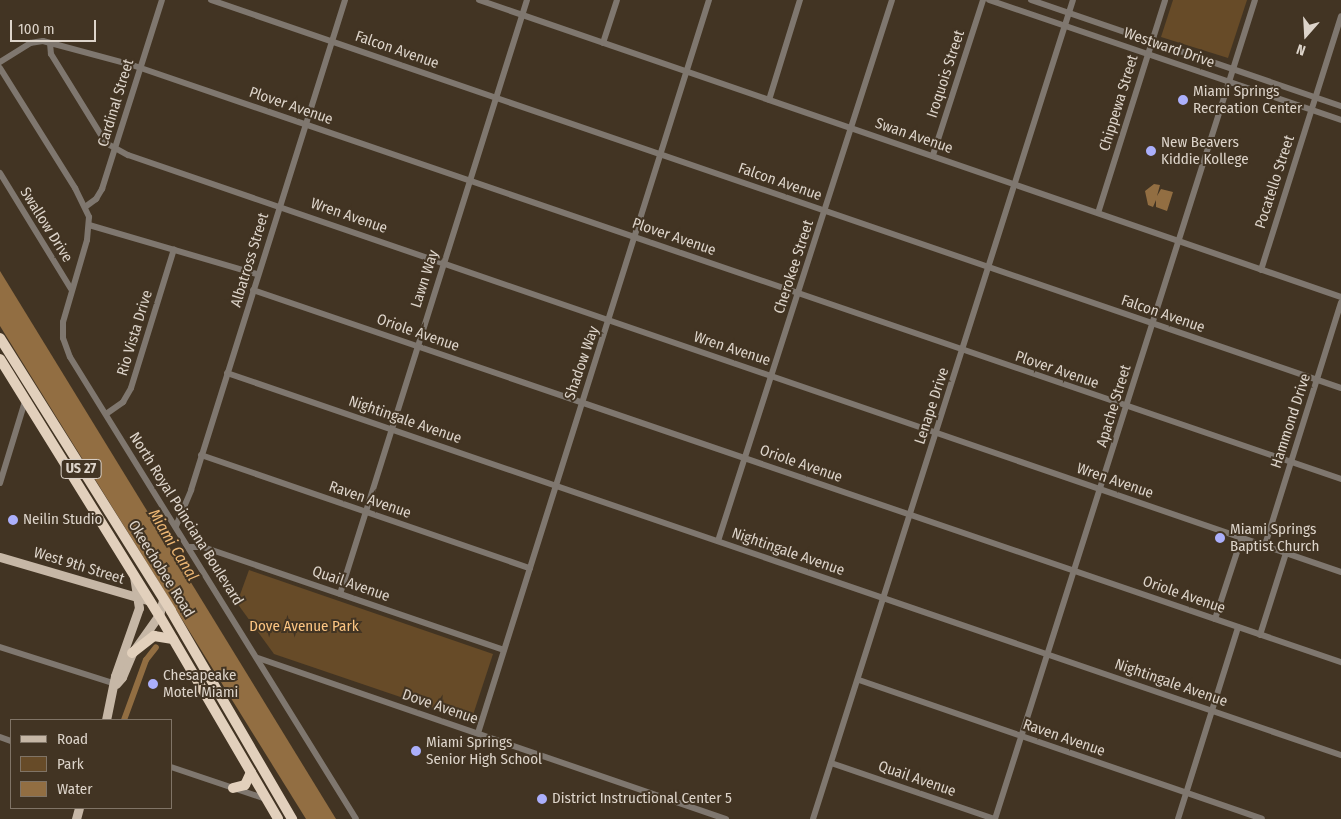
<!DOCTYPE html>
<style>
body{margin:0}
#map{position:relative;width:1341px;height:819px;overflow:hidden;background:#423423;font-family:"Fira Sans Condensed",sans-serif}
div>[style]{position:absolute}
.green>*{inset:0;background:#674b28}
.water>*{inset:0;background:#926e42}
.canal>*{height:6px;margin:-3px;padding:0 3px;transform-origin:3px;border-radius:3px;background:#926e42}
.minor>*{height:6px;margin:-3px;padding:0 3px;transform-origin:3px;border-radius:3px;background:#7f776f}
.major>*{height:9px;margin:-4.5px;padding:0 4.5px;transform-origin:4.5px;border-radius:4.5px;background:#c6b7a6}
.highway>*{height:10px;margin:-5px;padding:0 5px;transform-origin:5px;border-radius:5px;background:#e2d0bc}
.dots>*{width:14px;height:14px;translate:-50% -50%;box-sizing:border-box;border:2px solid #423423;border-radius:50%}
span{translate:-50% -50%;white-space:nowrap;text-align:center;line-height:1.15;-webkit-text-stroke:4px #423423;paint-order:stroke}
.shield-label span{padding:1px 4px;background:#423423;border:1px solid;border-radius:4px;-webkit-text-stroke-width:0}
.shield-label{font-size:14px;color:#ddd4ca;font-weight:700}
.street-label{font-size:15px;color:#ddd4ca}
.poi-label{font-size:15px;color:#ddd4ca}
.left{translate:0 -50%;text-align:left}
.park-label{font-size:15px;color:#fdc683}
.water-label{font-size:16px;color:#edb774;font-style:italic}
.legend{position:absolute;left:10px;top:719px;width:162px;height:90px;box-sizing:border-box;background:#423423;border:1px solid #807466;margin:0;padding:6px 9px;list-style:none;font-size:15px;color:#ddd4ca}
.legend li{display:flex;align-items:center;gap:10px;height:25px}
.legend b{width:25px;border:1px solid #807466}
.north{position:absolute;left:1281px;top:10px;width:50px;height:50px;-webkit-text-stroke:4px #423423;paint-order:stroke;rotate:199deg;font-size:14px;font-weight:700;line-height:20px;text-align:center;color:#ddd4ca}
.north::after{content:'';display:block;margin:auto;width:18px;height:22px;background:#ddd4ca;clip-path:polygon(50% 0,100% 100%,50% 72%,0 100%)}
.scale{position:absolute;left:10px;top:20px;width:86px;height:22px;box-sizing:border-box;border:2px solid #ddd4ca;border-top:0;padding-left:6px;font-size:15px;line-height:18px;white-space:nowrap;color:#ddd4ca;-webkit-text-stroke:4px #423423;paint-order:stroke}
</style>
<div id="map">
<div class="green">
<i style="clip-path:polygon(1173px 0,1247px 0,1228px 58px,1161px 37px)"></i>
<i style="clip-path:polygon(249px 570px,493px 654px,471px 721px,274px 654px,237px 603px)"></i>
</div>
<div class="water">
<i style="clip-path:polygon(1154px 184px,1160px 185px,1157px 196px,1161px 189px,1173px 192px,1167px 211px,1156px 207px,1156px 200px,1153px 207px,1148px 205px,1145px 191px)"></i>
<i style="clip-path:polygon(0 271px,336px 819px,306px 819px,21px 360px,0 326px)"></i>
</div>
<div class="canal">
<i style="left:124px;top:720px;width:64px;rotate:-69.9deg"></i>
<i style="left:146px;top:660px;width:16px;rotate:-52deg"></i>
</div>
<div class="minor">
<i style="left:211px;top:0;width:1195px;rotate:18.95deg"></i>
<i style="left:479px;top:0;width:912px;rotate:19.01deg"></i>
<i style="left:989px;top:0;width:372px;rotate:18.8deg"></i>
<i style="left:1031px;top:0;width:328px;rotate:18.9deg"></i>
<i style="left:50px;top:43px;width:11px;rotate:85deg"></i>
<i style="left:51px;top:54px;width:105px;rotate:58.3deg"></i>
<i style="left:106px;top:143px;width:25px;rotate:29deg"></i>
<i style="left:128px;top:155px;width:1283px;rotate:18.97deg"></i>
<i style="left:603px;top:43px;width:45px;rotate:-72deg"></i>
<i style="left:0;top:62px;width:36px;rotate:-32deg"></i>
<i style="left:30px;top:43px;width:13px;rotate:-9deg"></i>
<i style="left:43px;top:41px;width:92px;rotate:15.1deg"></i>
<i style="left:132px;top:65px;width:1278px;rotate:18.9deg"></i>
<i style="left:0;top:68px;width:142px;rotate:58deg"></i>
<i style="left:75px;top:188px;width:32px;rotate:64deg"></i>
<i style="left:89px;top:217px;width:23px;rotate:95deg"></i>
<i style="left:87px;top:240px;width:85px;rotate:106.3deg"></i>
<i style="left:63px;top:322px;width:16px;rotate:90deg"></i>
<i style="left:63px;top:338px;width:20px;rotate:70deg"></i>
<i style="left:70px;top:357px;width:543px;rotate:58.24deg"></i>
<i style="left:769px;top:100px;width:105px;rotate:-72.8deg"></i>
<i style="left:933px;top:155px;width:163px;rotate:-72.1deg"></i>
<i style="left:0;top:173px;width:136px;rotate:58.5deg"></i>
<i style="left:85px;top:207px;width:14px;rotate:-36deg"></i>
<i style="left:96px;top:199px;width:12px;rotate:-59deg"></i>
<i style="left:102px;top:189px;width:198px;rotate:-72.4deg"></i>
<i style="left:1098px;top:213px;width:223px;rotate:-72.5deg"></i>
<i style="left:89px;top:225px;width:175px;rotate:16.3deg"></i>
<i style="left:1261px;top:270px;width:266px;rotate:-72.5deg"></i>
<i style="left:253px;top:290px;width:1150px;rotate:18.88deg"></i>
<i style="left:227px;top:373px;width:1178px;rotate:18.93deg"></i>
<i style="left:106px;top:414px;width:21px;rotate:-35deg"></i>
<i style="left:123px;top:402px;width:16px;rotate:-60deg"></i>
<i style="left:131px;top:388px;width:145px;rotate:-72.8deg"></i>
<i style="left:201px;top:455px;width:348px;rotate:19deg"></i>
<i style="left:0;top:483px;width:86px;rotate:-73deg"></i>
<i style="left:176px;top:526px;width:39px;rotate:-67deg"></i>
<i style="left:191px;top:490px;width:514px;rotate:-72.55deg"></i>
<i style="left:718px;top:541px;width:568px;rotate:-72.17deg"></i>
<i style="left:1265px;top:545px;width:254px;rotate:-72.6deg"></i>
<i style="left:189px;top:547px;width:14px"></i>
<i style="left:203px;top:547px;width:317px;rotate:18.9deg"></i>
<i style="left:340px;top:594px;width:623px;rotate:-72.53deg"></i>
<i style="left:1215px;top:619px;width:86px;rotate:-71.8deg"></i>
<i style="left:1260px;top:635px;width:86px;rotate:-72.4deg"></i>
<i style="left:0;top:647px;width:122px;rotate:17.7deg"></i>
<i style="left:258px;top:658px;width:495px;rotate:19deg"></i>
<i style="left:859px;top:680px;width:426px;rotate:19deg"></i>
<i style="left:478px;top:733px;width:769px;rotate:-72.51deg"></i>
<i style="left:0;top:737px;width:12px;rotate:20deg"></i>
<i style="left:831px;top:763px;width:173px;rotate:18.9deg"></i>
<i style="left:171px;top:767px;width:100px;rotate:18.6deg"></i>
<i style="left:813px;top:819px;width:859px;rotate:-72.39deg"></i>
<i style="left:995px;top:819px;width:859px;rotate:-72.39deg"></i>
<i style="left:1178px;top:819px;width:201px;rotate:-72.6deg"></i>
</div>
<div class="major">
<i style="left:0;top:557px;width:156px;rotate:16.3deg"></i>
<i style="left:116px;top:684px;width:9px;rotate:-49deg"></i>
<i style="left:122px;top:677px;width:26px;rotate:-67deg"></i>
<i style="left:132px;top:653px;width:47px;rotate:-54.6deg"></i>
<i style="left:159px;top:615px;width:16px;rotate:-75deg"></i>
<i style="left:106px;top:720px;width:45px;rotate:-78.4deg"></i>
<i style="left:115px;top:676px;width:72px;rotate:-70.6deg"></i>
<i style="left:139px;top:608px;width:31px;rotate:-99deg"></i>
<i style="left:76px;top:819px;width:11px;rotate:-75deg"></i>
</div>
<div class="highway">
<i style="left:0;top:338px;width:322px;rotate:57.9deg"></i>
<i style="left:171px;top:611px;width:241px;rotate:59.8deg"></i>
<i style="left:0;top:359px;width:301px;rotate:58.2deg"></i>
<i style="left:159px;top:615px;width:236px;rotate:59.7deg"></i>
<i style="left:132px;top:653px;width:28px;rotate:-38deg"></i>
<i style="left:154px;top:636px;width:19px;rotate:9deg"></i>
<i style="left:233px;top:788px;width:12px;rotate:-14deg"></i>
<i style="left:245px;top:785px;width:14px;rotate:-65deg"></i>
</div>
<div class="dots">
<i style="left:1183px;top:100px;background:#abaffb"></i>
<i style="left:1151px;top:151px;background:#abaffb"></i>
<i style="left:13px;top:520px;background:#abaffb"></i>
<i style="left:1220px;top:538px;background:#abaffb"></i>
<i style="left:153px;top:684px;background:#abaffb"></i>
<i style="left:416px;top:751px;background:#abaffb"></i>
<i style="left:542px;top:799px;background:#abaffb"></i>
</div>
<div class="shield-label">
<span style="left:81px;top:469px">US 27</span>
</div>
<div class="street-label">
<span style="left:1169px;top:48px;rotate:19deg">Westward Drive</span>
<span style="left:397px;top:50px;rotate:19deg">Falcon Avenue</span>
<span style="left:946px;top:74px;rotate:-72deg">Iroquois Street</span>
<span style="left:116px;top:103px;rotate:-73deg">Cardinal Street</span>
<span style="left:1119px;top:103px;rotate:-73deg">Chippewa Street</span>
<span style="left:291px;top:106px;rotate:19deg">Plover Avenue</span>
<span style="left:914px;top:136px;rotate:19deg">Swan Avenue</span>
<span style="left:780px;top:182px;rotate:19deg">Falcon Avenue</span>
<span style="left:1275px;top:182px;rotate:-72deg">Pocatello Street</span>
<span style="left:349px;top:216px;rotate:19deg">Wren Avenue</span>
<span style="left:46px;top:225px;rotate:58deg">Swallow Drive</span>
<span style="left:674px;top:237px;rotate:19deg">Plover Avenue</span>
<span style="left:250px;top:260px;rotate:-73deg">Albatross Street</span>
<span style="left:794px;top:267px;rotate:-72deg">Cherokee Street</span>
<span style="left:425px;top:279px;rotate:-72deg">Lawn Way</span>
<span style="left:1163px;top:314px;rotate:19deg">Falcon Avenue</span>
<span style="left:135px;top:333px;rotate:-73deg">Rio Vista Drive</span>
<span style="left:418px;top:333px;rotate:19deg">Oriole Avenue</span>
<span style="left:732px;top:349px;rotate:18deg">Wren Avenue</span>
<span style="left:582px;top:363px;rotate:-71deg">Shadow Way</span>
<span style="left:1057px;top:370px;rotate:19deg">Plover Avenue</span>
<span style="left:932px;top:406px;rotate:-72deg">Lenape Drive</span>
<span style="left:1114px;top:406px;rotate:-73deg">Apache Street</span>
<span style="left:405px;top:420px;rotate:19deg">Nightingale Avenue</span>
<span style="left:1291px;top:421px;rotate:-72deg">Hammond Drive</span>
<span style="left:801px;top:464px;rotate:19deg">Oriole Avenue</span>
<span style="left:1115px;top:481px;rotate:19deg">Wren Avenue</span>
<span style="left:370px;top:500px;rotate:19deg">Raven Avenue</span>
<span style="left:186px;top:519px;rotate:58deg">North Royal Poinciana Boulevard</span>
<span style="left:788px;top:552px;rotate:19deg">Nightingale Avenue</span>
<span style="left:79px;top:566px;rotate:17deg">West 9th Street</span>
<span style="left:161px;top:569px;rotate:58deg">Okeechobee Road</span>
<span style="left:351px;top:584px;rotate:19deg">Quail Avenue</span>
<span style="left:1184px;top:595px;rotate:19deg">Oriole Avenue</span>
<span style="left:1171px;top:683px;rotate:19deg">Nightingale Avenue</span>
<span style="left:440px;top:707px;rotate:19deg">Dove Avenue</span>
<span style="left:1064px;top:738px;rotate:19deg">Raven Avenue</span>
<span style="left:917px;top:779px;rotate:19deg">Quail Avenue</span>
</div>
<div class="poi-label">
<span class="left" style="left:1193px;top:100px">Miami Springs<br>Recreation Center</span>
<span class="left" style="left:1161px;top:151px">New Beavers<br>Kiddie Kollege</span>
<span class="left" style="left:23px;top:520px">Neilin Studio</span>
<span class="left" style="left:1230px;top:538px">Miami Springs<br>Baptist Church</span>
<span class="left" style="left:163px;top:684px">Chesapeake<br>Motel Miami</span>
<span class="left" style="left:426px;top:751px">Miami Springs<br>Senior High School</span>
<span class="left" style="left:552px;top:799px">District Instructional Center 5</span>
</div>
<div class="park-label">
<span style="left:304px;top:627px">Dove Avenue Park</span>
</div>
<div class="water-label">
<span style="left:173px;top:545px;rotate:59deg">Miami Canal</span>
</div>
<ul class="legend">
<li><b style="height:6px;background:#c6b7a6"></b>Road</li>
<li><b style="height:14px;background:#674b28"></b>Park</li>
<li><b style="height:14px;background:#926e42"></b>Water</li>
</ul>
<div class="north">N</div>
<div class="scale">100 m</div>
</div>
